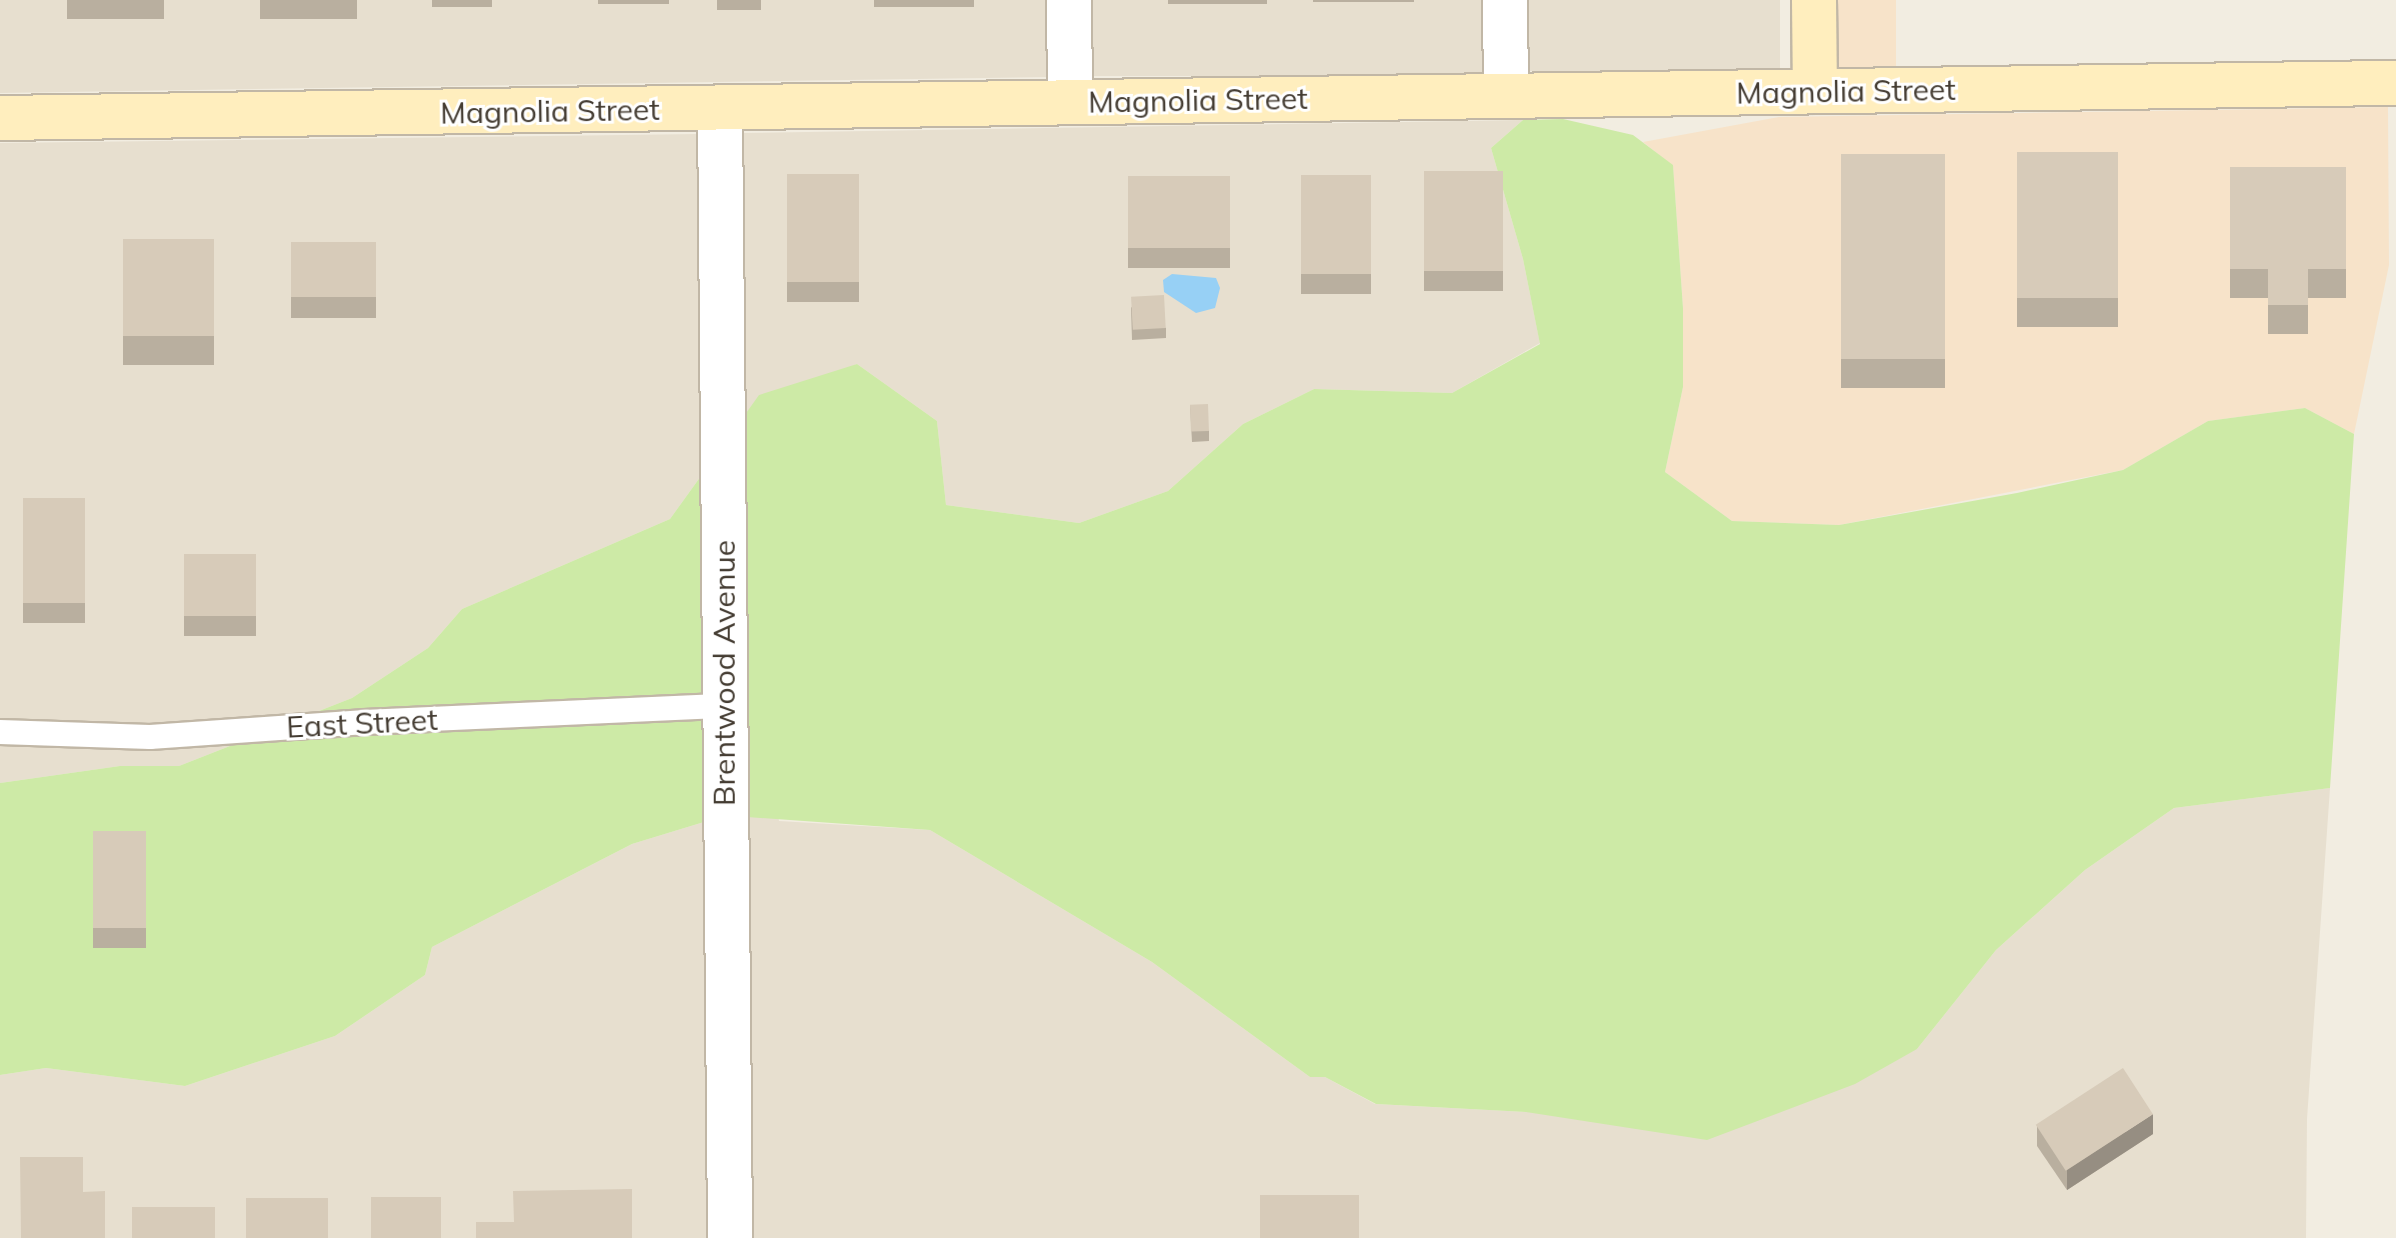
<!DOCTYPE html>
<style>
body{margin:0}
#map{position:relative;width:2396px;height:1238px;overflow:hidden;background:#f2ede1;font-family:Mulish,sans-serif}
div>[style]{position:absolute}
.residential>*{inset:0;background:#e7dfcf;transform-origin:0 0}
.commercial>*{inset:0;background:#f7e3c9;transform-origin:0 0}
.green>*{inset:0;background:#cdeaa6}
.water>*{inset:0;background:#97d0f5}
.roads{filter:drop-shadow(2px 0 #c1b7a6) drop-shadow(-2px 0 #c1b7a6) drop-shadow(0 2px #c1b7a6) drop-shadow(0 -2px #c1b7a6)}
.lane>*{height:24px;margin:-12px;padding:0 12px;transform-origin:12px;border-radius:12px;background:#fff}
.street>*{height:44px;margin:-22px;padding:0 22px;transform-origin:22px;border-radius:22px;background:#fff}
.secondary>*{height:44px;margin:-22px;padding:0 22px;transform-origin:22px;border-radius:22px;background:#ffeebe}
.wall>*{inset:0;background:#b9af9f;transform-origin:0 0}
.shaded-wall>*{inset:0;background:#968e82}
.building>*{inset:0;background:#d7cbb9;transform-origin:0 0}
span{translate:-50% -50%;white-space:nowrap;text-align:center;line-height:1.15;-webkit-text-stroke:6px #fff;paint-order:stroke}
.street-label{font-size:30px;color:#443c32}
</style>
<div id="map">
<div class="residential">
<i style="clip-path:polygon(0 0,1048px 0,1048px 77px,0 93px)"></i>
<i style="left:1091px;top:0;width:393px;height:76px"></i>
<i style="left:1527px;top:0;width:253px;height:71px"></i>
<i style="clip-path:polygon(1523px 120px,1491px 148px,1523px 259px,1540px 343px,1452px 393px,1314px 389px,1243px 424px,1168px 491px,1079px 523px,946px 505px,937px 421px,857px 364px,744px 416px,742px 133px)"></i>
<i style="clip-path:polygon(699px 134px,701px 476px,670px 519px,462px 609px,428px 648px,352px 698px,179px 766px,120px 766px,0 783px,0 143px)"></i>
<i style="clip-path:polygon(2330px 788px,2307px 1119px,2306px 1238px,751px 1238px,747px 817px,778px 816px,779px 821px,930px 830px,1152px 962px,1310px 1077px,1325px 1077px,1375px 1104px,1526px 1112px,1917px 1049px,1996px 950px,2085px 870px,2174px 808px)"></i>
<i style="clip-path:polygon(704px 822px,708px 1238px,0 1238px,0 1075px,46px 1068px,185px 1086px,335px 1036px,425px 975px,432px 947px,632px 844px)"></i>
</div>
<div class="commercial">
<i style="left:1835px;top:0;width:61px;height:67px"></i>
<i style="clip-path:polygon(2388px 107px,2389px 265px,2354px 434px,2305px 408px,2208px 421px,2123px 470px,1839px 525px,1732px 521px,1665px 472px,1683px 387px,1683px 308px,1673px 166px,1643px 142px,1779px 117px)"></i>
</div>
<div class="green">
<i style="clip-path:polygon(1563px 119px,1633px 135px,1673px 165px,1683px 308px,1683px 387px,1665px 472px,1732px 521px,1839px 525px,2017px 493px,2123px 470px,2208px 421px,2305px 408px,2354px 434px,2330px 788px,2174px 808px,2085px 870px,1996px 950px,1917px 1049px,1855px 1084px,1707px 1140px,1526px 1112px,1376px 1104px,1325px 1077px,1310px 1077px,1152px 962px,930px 830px,747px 817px,744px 416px,759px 395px,857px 364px,937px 421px,946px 505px,1079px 523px,1168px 491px,1243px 424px,1314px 389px,1452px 393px,1540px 344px,1523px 259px,1491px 148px,1523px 120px)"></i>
<i style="clip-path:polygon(701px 476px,704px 822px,632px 844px,432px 947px,425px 975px,335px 1036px,185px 1086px,46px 1068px,0 1075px,0 783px,120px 766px,179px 766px,352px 698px,428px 648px,462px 609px,670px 519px)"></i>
</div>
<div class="water">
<i style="clip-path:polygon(1172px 274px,1216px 278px,1220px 288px,1215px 308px,1196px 313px,1164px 292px,1163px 280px)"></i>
</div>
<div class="roads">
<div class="lane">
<i style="left:0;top:732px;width:150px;rotate:1.9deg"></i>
<i style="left:150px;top:737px;width:216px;rotate:-4deg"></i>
<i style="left:365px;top:722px;width:359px;rotate:-2.6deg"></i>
</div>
<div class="street">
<i style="left:1069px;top:0;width:101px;rotate:89.4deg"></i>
<i style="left:1505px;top:0;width:96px;rotate:89.4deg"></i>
<i style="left:720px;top:109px;width:1129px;rotate:89.49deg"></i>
</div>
<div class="secondary">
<i style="left:1814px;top:0;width:91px;rotate:89.4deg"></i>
<i style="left:0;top:118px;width:2396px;rotate:-0.84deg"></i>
</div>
</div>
<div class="wall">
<i style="left:67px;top:0;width:97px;height:19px"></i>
<i style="left:260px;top:0;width:97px;height:19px"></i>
<i style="left:432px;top:0;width:60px;height:7px"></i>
<i style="left:598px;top:0;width:71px;height:4px"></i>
<i style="left:717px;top:0;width:44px;height:10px"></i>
<i style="left:874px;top:0;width:100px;height:7px"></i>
<i style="left:1168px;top:0;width:99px;height:4px"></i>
<i style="left:1313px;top:0;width:101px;height:2px"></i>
<i style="left:2017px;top:152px;width:101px;height:175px"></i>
<i style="left:1841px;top:154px;width:104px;height:234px"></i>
<i style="clip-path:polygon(2230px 167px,2346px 167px,2346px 298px,2308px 298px,2308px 334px,2268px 334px,2268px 298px,2230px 298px)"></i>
<i style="left:1424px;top:171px;width:79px;height:120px"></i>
<i style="left:787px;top:174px;width:72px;height:128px"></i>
<i style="left:1301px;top:175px;width:70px;height:119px"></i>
<i style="left:1128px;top:176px;width:102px;height:92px"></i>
<i style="left:123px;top:239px;width:91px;height:126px"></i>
<i style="left:291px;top:242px;width:85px;height:76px"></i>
<i style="clip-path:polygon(1131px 307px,1166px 328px,1166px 338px,1132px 340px)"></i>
<i style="clip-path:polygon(1190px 405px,1209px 431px,1209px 441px,1192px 442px)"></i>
<i style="left:23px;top:498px;width:62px;height:125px"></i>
<i style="left:184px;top:554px;width:72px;height:82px"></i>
<i style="left:93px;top:831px;width:53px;height:117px"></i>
<i style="clip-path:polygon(2037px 1126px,2153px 1134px,2067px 1190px,2037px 1146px)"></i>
</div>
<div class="shaded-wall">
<i style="clip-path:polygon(2153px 1114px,2153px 1134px,2067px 1190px,2067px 1170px)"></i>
</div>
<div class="building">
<i style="left:2017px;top:152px;width:101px;height:146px"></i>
<i style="left:1841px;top:154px;width:104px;height:205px"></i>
<i style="clip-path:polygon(2230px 167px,2346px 167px,2346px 269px,2308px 269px,2308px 305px,2268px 305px,2268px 269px,2230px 269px)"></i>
<i style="left:1424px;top:171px;width:79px;height:100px"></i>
<i style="left:787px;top:174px;width:72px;height:108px"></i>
<i style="left:1301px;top:175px;width:70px;height:99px"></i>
<i style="left:1128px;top:176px;width:102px;height:72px"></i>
<i style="left:123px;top:239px;width:91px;height:97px"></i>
<i style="left:291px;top:242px;width:85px;height:55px"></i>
<i style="left:1164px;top:295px;width:33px;height:33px;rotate:87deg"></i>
<i style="left:1208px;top:404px;width:27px;height:18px;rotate:88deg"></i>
<i style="left:23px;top:498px;width:62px;height:105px"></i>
<i style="left:184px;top:554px;width:72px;height:62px"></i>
<i style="left:93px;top:831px;width:53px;height:97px"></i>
<i style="left:2123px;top:1068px;width:55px;height:104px;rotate:57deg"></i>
<i style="clip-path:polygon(20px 1157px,83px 1157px,83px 1192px,105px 1191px,105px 1238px,21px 1238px)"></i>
<i style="clip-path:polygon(632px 1189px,632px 1238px,476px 1238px,476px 1222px,514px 1222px,513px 1191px)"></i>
<i style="left:1260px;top:1195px;width:99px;height:43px"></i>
<i style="left:371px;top:1197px;width:70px;height:41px"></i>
<i style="left:246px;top:1198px;width:82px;height:40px"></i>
<i style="left:132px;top:1207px;width:83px;height:31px"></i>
</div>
<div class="street-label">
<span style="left:1846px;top:91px;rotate:-1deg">Magnolia Street</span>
<span style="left:1198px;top:100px;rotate:-1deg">Magnolia Street</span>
<span style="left:550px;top:111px;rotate:-1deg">Magnolia Street</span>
<span style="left:724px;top:673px;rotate:-90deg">Brentwood Avenue</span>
<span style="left:362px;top:723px;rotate:-3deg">East Street</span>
</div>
</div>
